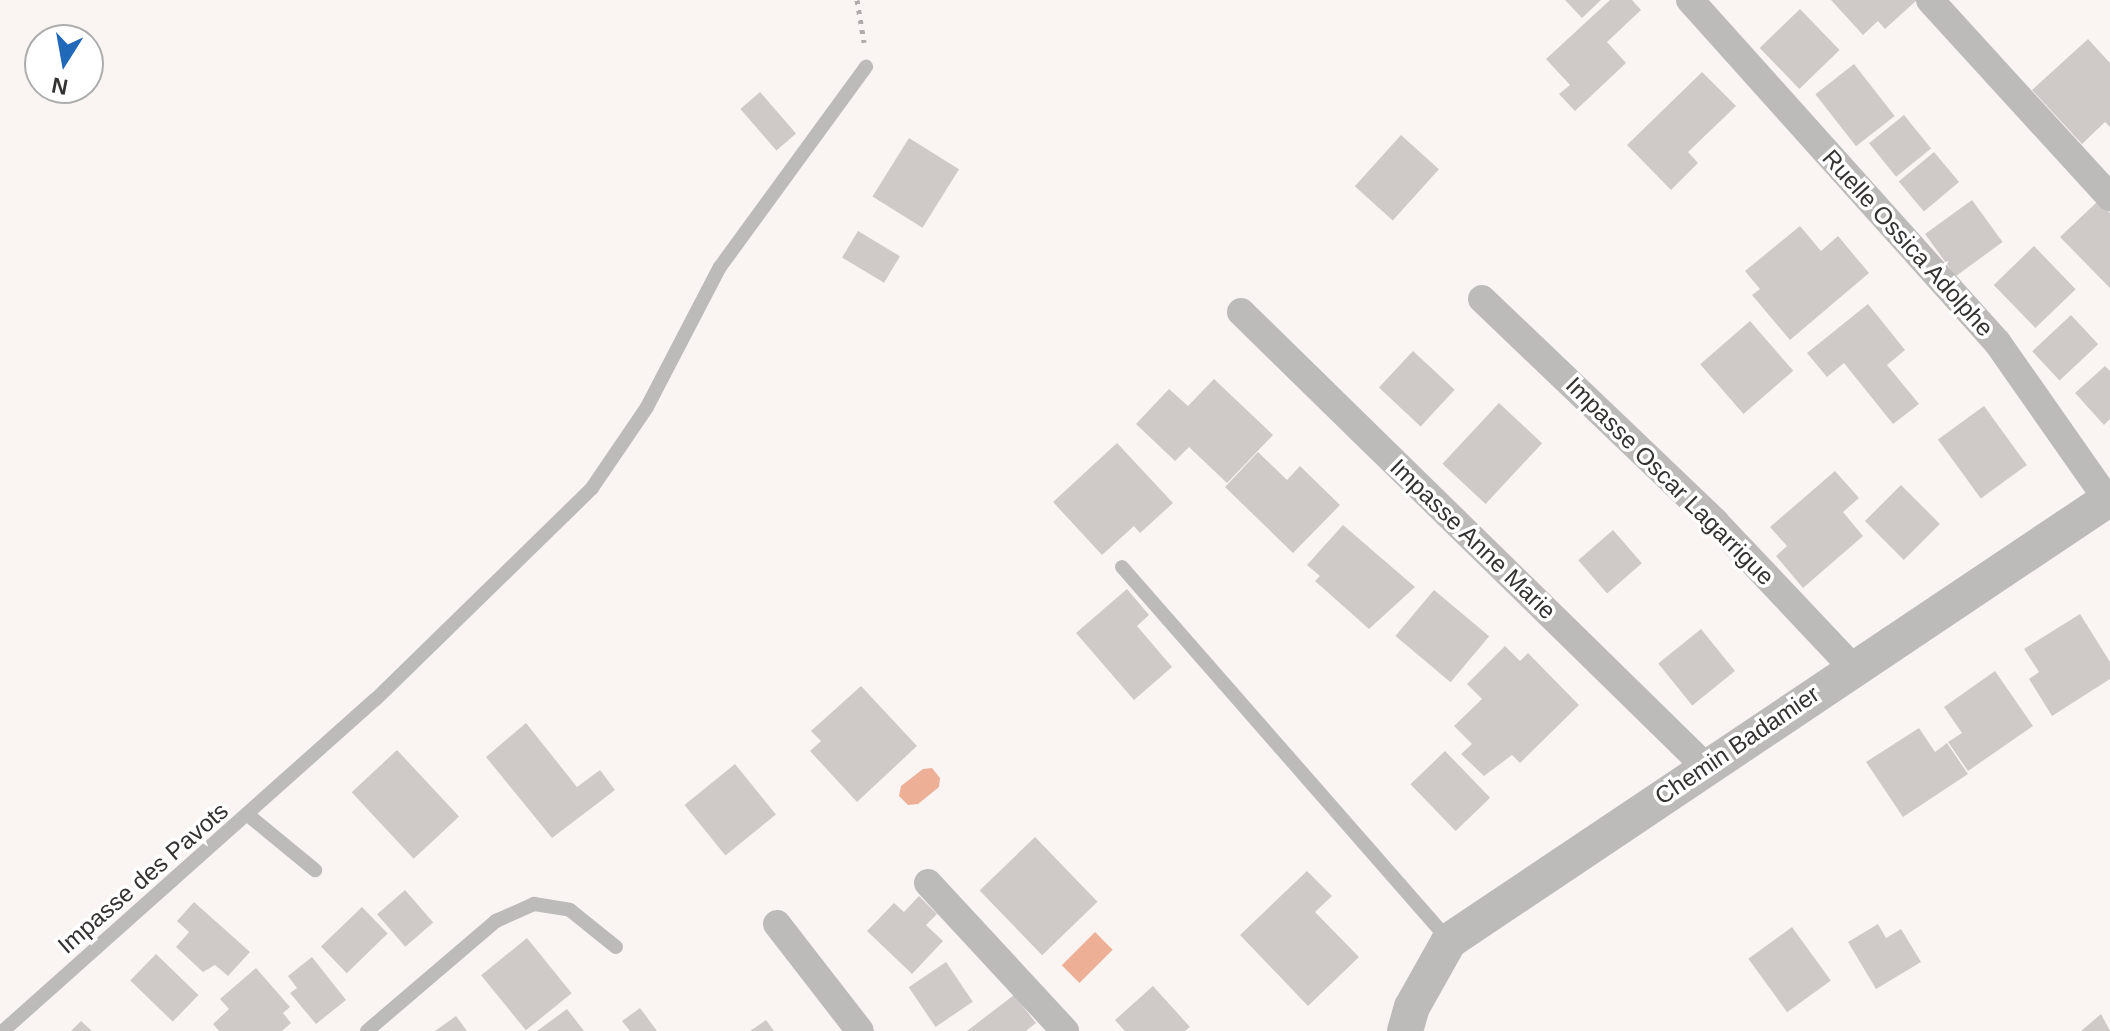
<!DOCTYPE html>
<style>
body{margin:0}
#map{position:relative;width:2110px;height:1031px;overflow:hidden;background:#faf5f3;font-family:Helvetica,sans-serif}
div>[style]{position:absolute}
.water>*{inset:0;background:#edb096;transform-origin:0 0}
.building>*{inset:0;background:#cfcac8;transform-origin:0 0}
.path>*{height:5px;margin-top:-2.5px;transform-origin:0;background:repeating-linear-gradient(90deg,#b0acab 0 4px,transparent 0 10px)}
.service>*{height:14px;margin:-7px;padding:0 7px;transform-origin:7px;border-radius:7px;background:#bdbbba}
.minor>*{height:28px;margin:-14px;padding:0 14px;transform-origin:14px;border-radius:14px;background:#bdbbba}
.tertiary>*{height:36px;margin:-18px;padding:0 18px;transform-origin:18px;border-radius:18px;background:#bdbbba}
span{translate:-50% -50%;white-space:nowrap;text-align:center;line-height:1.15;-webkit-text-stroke:7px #fff;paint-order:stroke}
.street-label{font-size:24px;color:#353332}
.north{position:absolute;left:24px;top:24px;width:80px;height:80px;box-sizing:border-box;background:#fff;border:2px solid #aeadad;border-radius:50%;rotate:191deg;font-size:22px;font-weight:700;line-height:32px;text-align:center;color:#353332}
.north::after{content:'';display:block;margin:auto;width:28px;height:36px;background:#2069b9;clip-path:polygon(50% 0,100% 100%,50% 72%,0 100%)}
</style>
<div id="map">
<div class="water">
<i style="clip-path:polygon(932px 768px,940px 778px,939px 787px,918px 804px,908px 805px,899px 796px,901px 786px,923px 769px)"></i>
<i style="left:1095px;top:932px;width:25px;height:47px;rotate:45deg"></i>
</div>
<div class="building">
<i style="clip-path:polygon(1565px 0,1601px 0,1582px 18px)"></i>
<i style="clip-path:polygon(1610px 0,1632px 0,1641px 10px,1607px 42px,1626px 63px,1575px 111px,1559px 94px,1570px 85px,1546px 59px)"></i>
<i style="clip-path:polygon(1831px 0,1917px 0,1885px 29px,1878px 21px,1863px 35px)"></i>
<i style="left:1800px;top:9px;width:57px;height:56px;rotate:46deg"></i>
<i style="clip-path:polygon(2088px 39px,2110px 63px,2110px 127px,2105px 122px,2082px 144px,2032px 90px)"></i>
<i style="left:1854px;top:64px;width:66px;height:49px;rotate:52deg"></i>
<i style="clip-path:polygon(1702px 72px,1736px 106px,1688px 152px,1698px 163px,1671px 190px,1627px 145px)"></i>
<i style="left:760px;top:92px;width:55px;height:26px;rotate:49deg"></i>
<i style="left:1904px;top:115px;width:43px;height:45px;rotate:51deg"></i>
<i style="left:1401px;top:135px;width:51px;height:69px;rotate:42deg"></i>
<i style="left:909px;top:138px;width:59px;height:69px;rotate:32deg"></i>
<i style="left:1934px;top:152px;width:39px;height:46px;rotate:50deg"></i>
<i style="left:1972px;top:200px;width:52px;height:58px;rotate:54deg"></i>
<i style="clip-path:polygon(2098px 201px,2110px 213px,2110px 288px,2060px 237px)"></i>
<i style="clip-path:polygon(1800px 226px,1821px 251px,1838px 236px,1869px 273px,1790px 340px,1752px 295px,1760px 289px,1745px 271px)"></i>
<i style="left:858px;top:231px;width:49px;height:31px;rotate:31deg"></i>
<i style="left:2034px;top:246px;width:60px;height:56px;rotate:46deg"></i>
<i style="clip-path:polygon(1868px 304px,1905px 350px,1887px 365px,1919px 404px,1893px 424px,1844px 363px,1827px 377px,1807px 353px)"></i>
<i style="left:2071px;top:315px;width:40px;height:53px;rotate:47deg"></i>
<i style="left:1750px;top:321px;width:66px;height:66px;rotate:49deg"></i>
<i style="left:1413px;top:351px;width:57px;height:50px;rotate:43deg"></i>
<i style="clip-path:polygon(2105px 366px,2110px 371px,2110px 419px,2104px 425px,2075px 393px)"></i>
<i style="clip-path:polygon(1214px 379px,1273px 435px,1227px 483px,1189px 447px,1175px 461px,1136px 424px,1169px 389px,1188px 406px)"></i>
<i style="left:1499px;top:403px;width:59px;height:83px;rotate:43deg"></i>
<i style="left:1984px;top:406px;width:73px;height:57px;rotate:54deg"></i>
<i style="clip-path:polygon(1117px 443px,1173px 503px,1140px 533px,1134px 526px,1102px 555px,1053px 502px)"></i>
<i style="clip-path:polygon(1258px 452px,1287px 480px,1300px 466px,1340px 505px,1293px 553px,1225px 487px)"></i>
<i style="clip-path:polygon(1835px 471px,1859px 498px,1843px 512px,1863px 536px,1803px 588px,1776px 556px,1787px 546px,1770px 527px)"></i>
<i style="left:1901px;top:485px;width:55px;height:51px;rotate:45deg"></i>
<i style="clip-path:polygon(1343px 525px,1415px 587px,1369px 629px,1315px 581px,1320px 576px,1307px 565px)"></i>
<i style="left:1613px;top:530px;width:44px;height:46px;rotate:49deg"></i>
<i style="clip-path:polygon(1127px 589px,1149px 615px,1137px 626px,1172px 667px,1134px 700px,1076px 633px)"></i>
<i style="left:1434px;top:590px;width:72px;height:60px;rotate:40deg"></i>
<i style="clip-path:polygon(2080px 614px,2110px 662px,2110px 679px,2052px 716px,2029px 679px,2039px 672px,2024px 649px)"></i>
<i style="left:1701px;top:629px;width:54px;height:55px;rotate:51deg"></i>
<i style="clip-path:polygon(1505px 646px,1520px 661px,1528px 653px,1579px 705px,1520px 763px,1512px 755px,1484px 776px,1461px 754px,1472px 744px,1454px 726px,1482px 699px,1467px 684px)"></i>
<i style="clip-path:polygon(1995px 671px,2033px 726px,1968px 771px,1948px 742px,1962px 733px,1944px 707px)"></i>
<i style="clip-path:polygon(861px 686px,917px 746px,857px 802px,810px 751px,821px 741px,811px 731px)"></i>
<i style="clip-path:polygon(526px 723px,577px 787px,600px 770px,615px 790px,552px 838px,486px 757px)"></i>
<i style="clip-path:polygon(1919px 728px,1935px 752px,1947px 743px,1968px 774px,1903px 817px,1866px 762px)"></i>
<i style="left:397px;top:750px;width:91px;height:62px;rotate:47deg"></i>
<i style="left:1445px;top:751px;width:65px;height:48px;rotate:46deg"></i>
<i style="left:735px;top:764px;width:65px;height:65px;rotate:51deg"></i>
<i style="left:1035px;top:837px;width:90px;height:77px;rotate:46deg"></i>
<i style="clip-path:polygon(1307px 871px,1332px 896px,1315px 912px,1359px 957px,1308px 1006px,1240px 935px)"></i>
<i style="left:405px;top:890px;width:43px;height:37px;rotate:49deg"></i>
<i style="clip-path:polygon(919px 896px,937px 914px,926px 925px,943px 941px,912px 974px,867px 931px,894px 903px,904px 912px)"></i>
<i style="clip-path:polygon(194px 902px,250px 952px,228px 976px,215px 965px,203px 972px,176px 947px,189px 932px,177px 921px)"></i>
<i style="left:362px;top:907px;width:37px;height:57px;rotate:46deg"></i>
<i style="clip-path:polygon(1878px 924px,1886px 938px,1901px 929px,1921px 962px,1876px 989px,1848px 942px)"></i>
<i style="left:1792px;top:927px;width:66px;height:54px;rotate:54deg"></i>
<i style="left:527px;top:938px;width:71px;height:59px;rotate:51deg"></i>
<i style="left:156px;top:954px;width:59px;height:37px;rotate:44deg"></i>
<i style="clip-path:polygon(312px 957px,346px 1000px,316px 1024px,290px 993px,297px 988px,288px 976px)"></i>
<i style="left:946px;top:962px;width:48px;height:45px;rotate:56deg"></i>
<i style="clip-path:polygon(256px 968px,290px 1007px,283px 1013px,291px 1023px,282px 1031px,219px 1031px,213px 1024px,229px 1009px,220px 999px)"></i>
<i style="clip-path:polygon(1153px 986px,1190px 1027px,1185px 1031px,1125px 1031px,1115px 1020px)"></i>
<i style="clip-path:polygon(1014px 995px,1036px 1023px,1026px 1031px,967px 1031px)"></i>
<i style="clip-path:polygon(640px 1008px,657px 1031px,630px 1031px,622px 1021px)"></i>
<i style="clip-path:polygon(567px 1009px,584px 1031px,537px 1031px)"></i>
<i style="clip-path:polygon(2101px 1014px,2110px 1031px,2081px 1031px)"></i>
<i style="clip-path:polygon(456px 1016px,467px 1031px,435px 1031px)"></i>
<i style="clip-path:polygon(766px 1020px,774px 1031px,750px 1031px)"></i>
<i style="clip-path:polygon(81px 1021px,92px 1031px,71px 1031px)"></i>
</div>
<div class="path">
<i style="left:857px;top:0;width:43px;rotate:80.5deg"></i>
</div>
<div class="service">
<i style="left:1122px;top:567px;width:497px;rotate:48.8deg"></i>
<i style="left:248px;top:815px;width:87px;rotate:39.4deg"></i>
<i style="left:3px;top:1031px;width:499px;rotate:-41.7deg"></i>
<i style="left:376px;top:699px;width:302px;rotate:-44.3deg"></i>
<i style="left:592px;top:488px;width:98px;rotate:-55.8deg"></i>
<i style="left:647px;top:407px;width:158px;rotate:-62.5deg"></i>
<i style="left:720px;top:267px;width:248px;rotate:-53.9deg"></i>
<i style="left:367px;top:1031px;width:170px;rotate:-40.5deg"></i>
<i style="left:496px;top:921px;width:42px;rotate:-24.1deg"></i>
<i style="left:534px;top:904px;width:36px;rotate:9deg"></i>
<i style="left:570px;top:910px;width:59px;rotate:38.8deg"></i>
</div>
<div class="minor">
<i style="left:1690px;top:0;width:460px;rotate:48.1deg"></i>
<i style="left:1997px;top:342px;width:192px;rotate:55deg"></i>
<i style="left:1930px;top:0;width:267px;rotate:47.6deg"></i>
<i style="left:1482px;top:299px;width:323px;rotate:43.7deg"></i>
<i style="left:1715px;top:522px;width:201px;rotate:46.6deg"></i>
<i style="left:1241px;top:312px;width:649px;rotate:44.38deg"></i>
<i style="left:928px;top:883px;width:202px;rotate:47.2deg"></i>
<i style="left:777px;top:924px;width:135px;rotate:52.2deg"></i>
</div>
<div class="tertiary">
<i style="left:1405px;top:1031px;width:25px;rotate:-74deg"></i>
<i style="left:1412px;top:1007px;width:76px;rotate:-60.7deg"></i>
<i style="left:1449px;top:941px;width:796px;rotate:-33.83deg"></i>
</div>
<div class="street-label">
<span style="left:1908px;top:243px;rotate:48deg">Ruelle Ossica Adolphe</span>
<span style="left:1670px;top:481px;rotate:45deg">Impasse Oscar Lagarrigue</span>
<span style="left:1473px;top:539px;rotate:44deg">Impasse Anne Marie</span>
<span style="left:1737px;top:745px;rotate:-34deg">Chemin Badamier</span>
<span style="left:143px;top:878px;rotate:-41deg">Impasse des Pavots</span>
</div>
<div class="north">N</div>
</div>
